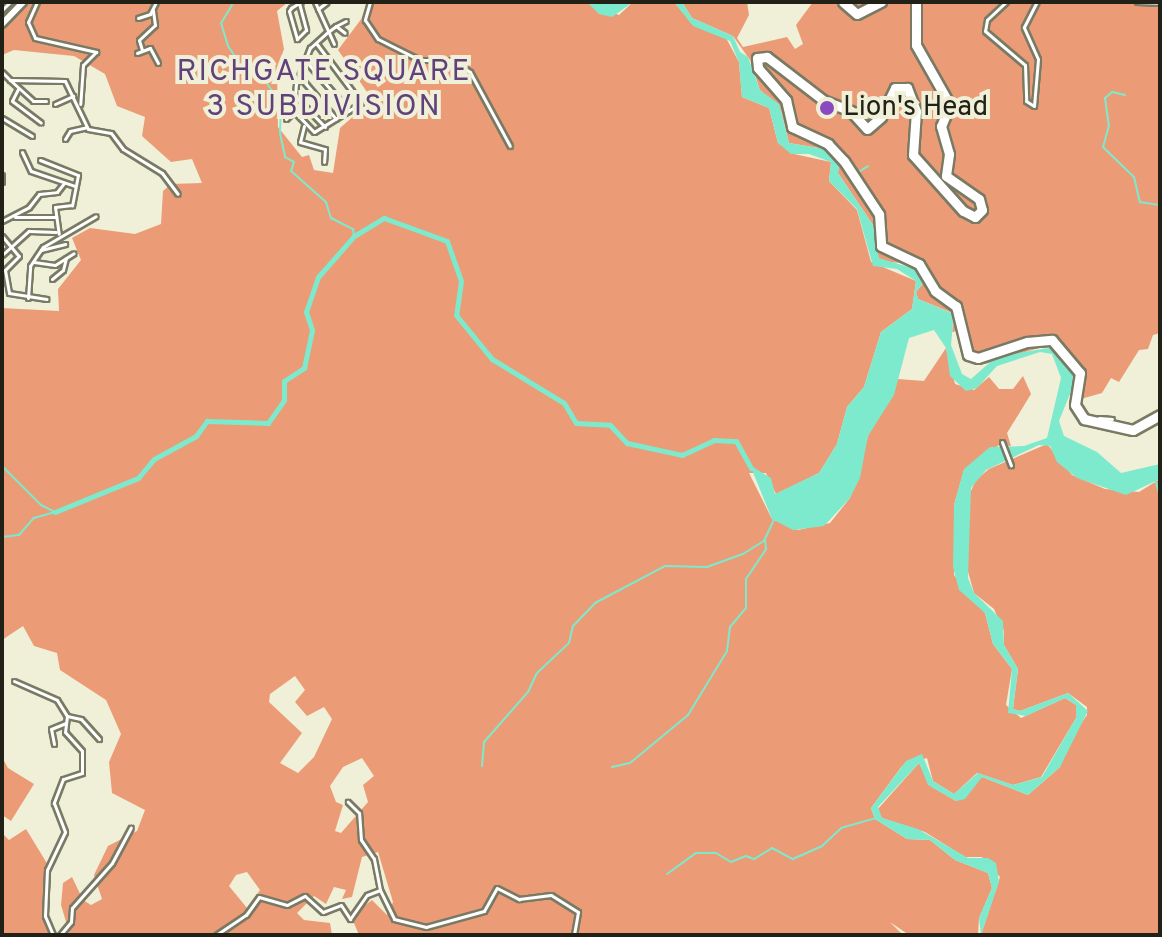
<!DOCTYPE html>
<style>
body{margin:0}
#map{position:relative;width:1162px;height:937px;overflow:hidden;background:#eff0d7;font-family:Overpass,sans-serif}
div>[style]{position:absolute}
.forest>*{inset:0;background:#ec9b77}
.water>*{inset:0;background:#7deacd}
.stream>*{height:2px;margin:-1px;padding:0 1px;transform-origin:1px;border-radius:1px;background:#7deacd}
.river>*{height:5px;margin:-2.5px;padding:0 2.5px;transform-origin:2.5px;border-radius:2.5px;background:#7deacd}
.roads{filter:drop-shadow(2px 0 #797a64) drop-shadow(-2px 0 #797a64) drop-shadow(0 2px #797a64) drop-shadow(0 -2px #797a64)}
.street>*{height:3px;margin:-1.5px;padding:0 1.5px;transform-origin:1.5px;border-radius:1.5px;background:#fff}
.secondary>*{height:6px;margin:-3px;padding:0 3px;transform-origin:3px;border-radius:3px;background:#fff}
.highway>*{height:9px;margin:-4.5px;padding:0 4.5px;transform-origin:4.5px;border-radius:4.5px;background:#fff}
.dots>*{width:22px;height:22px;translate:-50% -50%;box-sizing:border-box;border:4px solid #eff0d7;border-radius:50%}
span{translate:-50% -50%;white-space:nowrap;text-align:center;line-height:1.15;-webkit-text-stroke:8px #eff0d7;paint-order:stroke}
.poi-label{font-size:28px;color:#212118}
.left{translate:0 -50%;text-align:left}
.neighbourhood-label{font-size:30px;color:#60417c;letter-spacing:2px}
.frame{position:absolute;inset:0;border:4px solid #212118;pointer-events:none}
</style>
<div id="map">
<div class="forest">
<i style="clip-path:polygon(evenodd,28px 2px,288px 2px,277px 11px,284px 49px,277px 69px,278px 127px,302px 157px,309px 155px,314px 170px,333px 173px,340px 128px,355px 115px,378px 109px,379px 98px,367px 92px,338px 50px,374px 2px,587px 2px,619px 15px,633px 2px,674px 2px,693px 25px,726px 38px,739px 62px,742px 97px,769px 108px,778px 143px,794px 154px,831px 162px,829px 181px,857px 210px,871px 262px,916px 281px,912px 309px,881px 332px,864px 387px,847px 407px,837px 444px,819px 473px,776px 494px,766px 473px,749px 473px,772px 519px,798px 530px,830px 523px,850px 498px,868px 436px,898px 379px,924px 381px,946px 348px,955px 384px,974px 390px,989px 377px,999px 389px,1013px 389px,1023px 376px,1031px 394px,1007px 433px,1011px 446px,999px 445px,964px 470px,954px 505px,954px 575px,985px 613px,993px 644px,1012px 669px,1006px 705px,1021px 718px,1065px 698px,1076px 705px,1076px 718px,1041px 777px,1013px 785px,977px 773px,954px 794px,933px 781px,927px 758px,902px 766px,871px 808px,875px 819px,907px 839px,930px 840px,955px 860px,988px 873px,992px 888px,979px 918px,978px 935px,909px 935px,890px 922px,903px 935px,359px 935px,351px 916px,372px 900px,387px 915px,393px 902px,378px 852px,362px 857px,352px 897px,342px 899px,346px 890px,334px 887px,326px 904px,314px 896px,297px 913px,304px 920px,330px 923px,332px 935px,70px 935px,61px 905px,63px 883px,72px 877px,83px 900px,91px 905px,102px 899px,94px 875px,108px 846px,137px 831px,145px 810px,112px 793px,109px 762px,121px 734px,106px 700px,60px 670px,57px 653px,34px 646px,23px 626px,2px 640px,2px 308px,59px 311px,58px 289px,81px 260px,72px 238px,90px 228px,135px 234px,161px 224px,163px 191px,171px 184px,202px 183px,192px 159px,171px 162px,142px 136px,145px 117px,117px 106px,105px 74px,74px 56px,14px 50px,2px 55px,2px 26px,28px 2px,295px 676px,305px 690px,295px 702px,307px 716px,324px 707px,332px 719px,314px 757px,298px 773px,280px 763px,302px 733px,269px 702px,270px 694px,295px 676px,28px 2px,362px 758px,374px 776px,363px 785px,368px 802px,341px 833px,335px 831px,343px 805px,336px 802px,330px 786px,343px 767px,362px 758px,28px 2px,247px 872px,260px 890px,247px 908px,229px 886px,236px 875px,247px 872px)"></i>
<i style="clip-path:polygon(682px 2px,747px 2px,749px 15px,737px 38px,743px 47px,787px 37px,795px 49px,803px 44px,796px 25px,813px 2px,1160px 2px,1160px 333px,1153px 335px,1148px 349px,1139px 350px,1119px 382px,1111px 378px,1102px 393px,1070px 402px,1074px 374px,1059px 351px,1046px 346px,985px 364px,970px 362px,959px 346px,958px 331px,952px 332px,955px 314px,918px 299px,916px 292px,925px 281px,907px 263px,883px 262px,877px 256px,873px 225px,838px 173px,839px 162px,825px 149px,789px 143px,781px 111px,760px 90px,750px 60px,733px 36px,692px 18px)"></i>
<i style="clip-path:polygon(1047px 444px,1072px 475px,1105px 489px,1139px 492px,1160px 479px,1160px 935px,981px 935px,1000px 877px,982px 857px,965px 857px,925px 832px,882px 818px,877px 810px,919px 763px,932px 787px,956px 801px,982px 777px,1028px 795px,1060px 767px,1067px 744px,1087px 715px,1087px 707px,1068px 693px,1020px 711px,1013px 709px,1018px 669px,1004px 645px,1004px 631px,994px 609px,974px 593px,967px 568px,970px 493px,976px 480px,989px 469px)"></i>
<i style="clip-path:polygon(2px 757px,8px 768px,34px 784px,11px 821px,2px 815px)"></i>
<i style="clip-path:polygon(26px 829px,48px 865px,49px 935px,2px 935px,2px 833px,9px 840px)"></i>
</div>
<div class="water">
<i style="clip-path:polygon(587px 2px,605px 3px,633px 2px,612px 17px,599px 14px)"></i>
<i style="clip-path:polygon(674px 2px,682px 2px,692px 18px,733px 36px,740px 52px,748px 57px,760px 90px,779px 104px,789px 143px,825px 149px,840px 162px,838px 173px,873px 225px,879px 258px,918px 270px,925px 281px,916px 292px,918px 299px,954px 314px,951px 345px,962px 374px,971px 379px,996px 357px,1054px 347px,1076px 379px,1059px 421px,1064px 436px,1097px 452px,1121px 473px,1160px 464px,1160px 479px,1126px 495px,1077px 478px,1057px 462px,1050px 446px,1039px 445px,986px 470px,971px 488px,968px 578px,974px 593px,1003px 621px,1004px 645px,1018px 669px,1013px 709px,1020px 711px,1068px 693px,1088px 711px,1060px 767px,1028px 795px,982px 777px,965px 799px,956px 801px,928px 785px,919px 763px,878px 807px,882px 818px,918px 829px,968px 858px,988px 858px,996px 863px,999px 882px,981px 935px,979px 918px,992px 888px,988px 873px,955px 860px,930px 840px,907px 839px,875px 819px,871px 808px,906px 761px,922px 754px,933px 781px,954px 794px,978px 773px,1013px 785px,1042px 777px,1076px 718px,1076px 705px,1065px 698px,1026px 716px,1008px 713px,1012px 669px,993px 644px,985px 613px,959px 590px,953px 567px,954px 505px,964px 469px,990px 447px,1024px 446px,1047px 438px,1061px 378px,1052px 354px,1040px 352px,997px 366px,977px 388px,966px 391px,950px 376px,946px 348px,934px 330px,909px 338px,894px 395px,868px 436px,860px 478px,850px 498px,824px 526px,793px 530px,772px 519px,750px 465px,771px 478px,775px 494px,819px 473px,837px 444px,847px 407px,864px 387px,881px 332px,912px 309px,916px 281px,897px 269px,873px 266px,857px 209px,829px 181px,831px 162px,809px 154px,791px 154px,778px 143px,769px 108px,742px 97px,739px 62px,730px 41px,693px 26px)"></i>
</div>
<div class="stream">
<i style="left:232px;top:5px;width:21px;rotate:121deg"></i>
<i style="left:221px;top:23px;width:24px;rotate:73deg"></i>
<i style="left:228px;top:46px;width:36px;rotate:56deg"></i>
<i style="left:248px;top:76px;width:16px;rotate:11deg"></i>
<i style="left:264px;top:79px;width:30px;rotate:56deg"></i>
<i style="left:281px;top:104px;width:29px;rotate:92deg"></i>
<i style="left:280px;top:133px;width:25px;rotate:78deg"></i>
<i style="left:285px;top:157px;width:10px;rotate:29deg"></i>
<i style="left:294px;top:162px;width:9px;rotate:108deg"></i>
<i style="left:291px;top:171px;width:47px;rotate:41.5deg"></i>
<i style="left:326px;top:202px;width:17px;rotate:73deg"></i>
<i style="left:331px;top:218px;width:25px;rotate:27deg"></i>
<i style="left:353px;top:229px;width:7px;rotate:82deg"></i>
<i style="left:781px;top:86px;width:26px;rotate:62deg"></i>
<i style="left:1125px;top:95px;width:13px;rotate:-167deg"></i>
<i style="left:1112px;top:92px;width:9px;rotate:139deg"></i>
<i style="left:1105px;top:98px;width:27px;rotate:82deg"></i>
<i style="left:1109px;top:125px;width:23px;rotate:105deg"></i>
<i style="left:1103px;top:147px;width:43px;rotate:44.1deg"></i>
<i style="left:1134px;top:177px;width:26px;rotate:77deg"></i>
<i style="left:1140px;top:202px;width:20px;rotate:9deg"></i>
<i style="left:857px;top:173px;width:13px;rotate:-32deg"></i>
<i style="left:2px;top:466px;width:55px;rotate:45deg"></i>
<i style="left:41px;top:505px;width:16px;rotate:27deg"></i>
<i style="left:1155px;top:479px;width:19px;rotate:74deg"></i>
<i style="left:2px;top:537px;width:17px;rotate:-7deg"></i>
<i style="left:19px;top:535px;width:23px;rotate:-49deg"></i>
<i style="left:34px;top:518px;width:22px;rotate:-16deg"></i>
<i style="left:482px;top:766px;width:24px;rotate:-85deg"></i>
<i style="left:484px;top:742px;width:67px;rotate:-48.7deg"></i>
<i style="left:528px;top:692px;width:21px;rotate:-65deg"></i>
<i style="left:537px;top:673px;width:44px;rotate:-43.2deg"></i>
<i style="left:569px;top:643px;width:17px;rotate:-77deg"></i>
<i style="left:573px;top:626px;width:32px;rotate:-46deg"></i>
<i style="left:595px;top:603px;width:79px;rotate:-27.9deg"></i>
<i style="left:665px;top:566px;width:42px;rotate:1.4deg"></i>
<i style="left:707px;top:567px;width:38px;rotate:-20deg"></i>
<i style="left:743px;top:554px;width:25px;rotate:-32deg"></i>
<i style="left:764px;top:541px;width:23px;rotate:-65deg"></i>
<i style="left:612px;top:767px;width:18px;rotate:-13deg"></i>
<i style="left:630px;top:763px;width:75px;rotate:-39.6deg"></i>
<i style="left:688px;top:715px;width:75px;rotate:-58.6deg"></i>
<i style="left:727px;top:651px;width:24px;rotate:-83deg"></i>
<i style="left:730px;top:627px;width:25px;rotate:-50deg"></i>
<i style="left:746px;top:608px;width:29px;rotate:-90deg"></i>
<i style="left:746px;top:579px;width:36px;rotate:-56deg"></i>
<i style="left:766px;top:549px;width:9px;rotate:-96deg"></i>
<i style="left:667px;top:874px;width:36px;rotate:-36deg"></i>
<i style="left:696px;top:853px;width:20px"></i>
<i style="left:716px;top:853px;width:17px;rotate:31deg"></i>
<i style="left:731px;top:862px;width:16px;rotate:-22deg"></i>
<i style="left:746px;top:856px;width:9px;rotate:21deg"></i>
<i style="left:754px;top:859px;width:21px;rotate:-31deg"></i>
<i style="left:772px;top:848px;width:24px;rotate:28deg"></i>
<i style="left:793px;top:859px;width:32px;rotate:-24deg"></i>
<i style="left:822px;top:846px;width:26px;rotate:-43deg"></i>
<i style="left:841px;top:828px;width:35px;rotate:-16deg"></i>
</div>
<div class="river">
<i style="left:55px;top:512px;width:90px;rotate:-22.3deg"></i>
<i style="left:138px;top:478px;width:25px;rotate:-50deg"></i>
<i style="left:154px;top:459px;width:48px;rotate:-28.7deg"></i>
<i style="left:196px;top:436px;width:19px;rotate:-54deg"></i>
<i style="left:207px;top:421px;width:61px;rotate:1.9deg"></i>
<i style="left:268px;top:423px;width:28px;rotate:-55deg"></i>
<i style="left:284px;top:400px;width:19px;rotate:-90deg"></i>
<i style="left:284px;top:381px;width:24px;rotate:-33deg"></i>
<i style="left:304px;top:368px;width:39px;rotate:-78deg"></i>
<i style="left:312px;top:330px;width:19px;rotate:-108deg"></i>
<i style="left:306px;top:312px;width:37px;rotate:-71deg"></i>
<i style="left:318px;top:277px;width:55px;rotate:-48.7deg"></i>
<i style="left:354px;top:236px;width:35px;rotate:-31deg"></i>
<i style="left:384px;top:218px;width:67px;rotate:20.1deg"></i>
<i style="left:447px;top:241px;width:42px;rotate:70.7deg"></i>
<i style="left:461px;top:281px;width:34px;rotate:98deg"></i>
<i style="left:456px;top:315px;width:57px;rotate:50.7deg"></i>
<i style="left:492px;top:359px;width:84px;rotate:31.4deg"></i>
<i style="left:564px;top:403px;width:23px;rotate:59deg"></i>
<i style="left:576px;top:423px;width:34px;rotate:3deg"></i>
<i style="left:610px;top:425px;width:25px;rotate:47deg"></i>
<i style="left:627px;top:443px;width:56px;rotate:12.3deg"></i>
<i style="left:682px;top:455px;width:35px;rotate:-25deg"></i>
<i style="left:714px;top:440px;width:22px;rotate:3deg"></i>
<i style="left:736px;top:441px;width:31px;rotate:61deg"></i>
</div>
<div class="roads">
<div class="street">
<i style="left:37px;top:2px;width:22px;rotate:114deg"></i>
<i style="left:28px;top:22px;width:17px;rotate:66deg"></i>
<i style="left:35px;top:38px;width:63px;rotate:12.9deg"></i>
<i style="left:96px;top:52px;width:18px;rotate:135deg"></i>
<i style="left:83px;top:65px;width:39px;rotate:94deg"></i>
<i style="left:315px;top:2px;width:46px;rotate:65.7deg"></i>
<i style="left:370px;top:2px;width:19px;rotate:106deg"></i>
<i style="left:365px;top:20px;width:23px;rotate:56deg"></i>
<i style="left:378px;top:39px;width:47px;rotate:26.6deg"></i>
<i style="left:420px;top:60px;width:32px"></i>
<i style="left:452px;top:60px;width:22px;rotate:34deg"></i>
<i style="left:470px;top:72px;width:84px;rotate:61.6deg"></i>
<i style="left:1006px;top:2px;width:26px;rotate:137deg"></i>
<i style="left:987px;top:20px;width:11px;rotate:100deg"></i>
<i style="left:985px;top:31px;width:52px;rotate:40.4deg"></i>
<i style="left:1025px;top:65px;width:36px;rotate:88deg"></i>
<i style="left:1026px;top:101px;width:9px;rotate:32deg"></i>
<i style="left:1034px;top:106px;width:47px;rotate:-85.1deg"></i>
<i style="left:1038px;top:59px;width:35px;rotate:-114deg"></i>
<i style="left:1024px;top:27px;width:28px;rotate:-63deg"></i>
<i style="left:1137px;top:2px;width:23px;rotate:2deg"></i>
<i style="left:299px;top:3px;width:28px;rotate:75deg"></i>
<i style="left:306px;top:30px;width:13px;rotate:135deg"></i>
<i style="left:297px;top:39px;width:29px;rotate:-106deg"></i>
<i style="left:289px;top:11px;width:4px;rotate:-56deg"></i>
<i style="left:291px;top:8px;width:9px;rotate:-32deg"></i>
<i style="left:299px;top:3px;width:2px;rotate:-27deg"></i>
<i style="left:318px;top:9px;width:11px;rotate:-38deg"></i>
<i style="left:2px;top:10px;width:11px;rotate:-45deg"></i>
<i style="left:138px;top:18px;width:13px;rotate:-18deg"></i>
<i style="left:150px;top:14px;width:13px;rotate:-63deg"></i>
<i style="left:336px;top:26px;width:11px;rotate:38deg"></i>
<i style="left:316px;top:43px;width:75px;rotate:53.1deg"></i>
<i style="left:361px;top:103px;width:55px;rotate:148.3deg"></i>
<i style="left:314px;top:132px;width:29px;rotate:-134deg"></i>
<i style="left:294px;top:111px;width:27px;rotate:-86deg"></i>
<i style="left:296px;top:84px;width:39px;rotate:-69deg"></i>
<i style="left:310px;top:48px;width:24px;rotate:-42deg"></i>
<i style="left:328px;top:32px;width:10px;rotate:-37deg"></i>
<i style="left:336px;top:26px;width:11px;rotate:-27deg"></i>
<i style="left:142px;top:50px;width:10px;rotate:-107deg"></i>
<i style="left:139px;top:40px;width:22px;rotate:-43deg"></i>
<i style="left:155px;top:25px;width:15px;rotate:-98deg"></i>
<i style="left:137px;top:53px;width:14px;rotate:-21deg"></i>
<i style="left:150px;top:48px;width:17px;rotate:62deg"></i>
<i style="left:305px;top:60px;width:67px;rotate:49.2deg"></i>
<i style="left:2px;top:72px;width:11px;rotate:45deg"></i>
<i style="left:10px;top:80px;width:55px;rotate:1deg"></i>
<i style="left:65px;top:81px;width:53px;rotate:64.4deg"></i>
<i style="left:88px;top:129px;width:23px;rotate:10deg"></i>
<i style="left:111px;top:133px;width:20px;rotate:53deg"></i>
<i style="left:123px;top:149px;width:46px;rotate:31.6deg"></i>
<i style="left:162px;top:173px;width:26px;rotate:53deg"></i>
<i style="left:300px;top:77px;width:55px;rotate:49.4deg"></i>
<i style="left:10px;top:80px;width:31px;rotate:42deg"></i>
<i style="left:33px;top:101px;width:13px"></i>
<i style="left:18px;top:89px;width:13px;rotate:117deg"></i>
<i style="left:12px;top:101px;width:36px;rotate:37deg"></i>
<i style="left:295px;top:96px;width:43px;rotate:45.9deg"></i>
<i style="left:55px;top:104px;width:20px;rotate:-24deg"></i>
<i style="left:2px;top:118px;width:35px;rotate:31deg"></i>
<i style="left:286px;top:119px;width:11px;rotate:-45deg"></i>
<i style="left:304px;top:126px;width:16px;rotate:104deg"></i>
<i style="left:300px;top:142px;width:26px;rotate:16deg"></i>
<i style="left:325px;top:149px;width:13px;rotate:94deg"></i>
<i style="left:65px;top:139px;width:9px;rotate:-58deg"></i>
<i style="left:70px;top:131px;width:17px;rotate:-13deg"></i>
<i style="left:22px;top:152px;width:21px;rotate:65deg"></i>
<i style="left:31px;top:171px;width:46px;rotate:18.8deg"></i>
<i style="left:40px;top:160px;width:41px;rotate:21.5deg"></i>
<i style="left:78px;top:175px;width:31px;rotate:101deg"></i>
<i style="left:72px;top:205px;width:17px;rotate:173deg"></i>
<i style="left:55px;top:207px;width:27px;rotate:82deg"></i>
<i style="left:2px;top:175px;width:7px;rotate:90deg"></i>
<i style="left:15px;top:217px;width:40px"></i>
<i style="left:2px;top:221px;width:30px;rotate:-27deg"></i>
<i style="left:29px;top:207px;width:16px;rotate:-52deg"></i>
<i style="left:39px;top:194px;width:18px;rotate:-6deg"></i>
<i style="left:57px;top:192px;width:11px;rotate:-52deg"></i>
<i style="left:2px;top:236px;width:26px;rotate:50deg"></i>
<i style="left:19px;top:256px;width:20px;rotate:135deg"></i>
<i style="left:5px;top:270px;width:23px;rotate:80deg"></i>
<i style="left:9px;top:293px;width:38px;rotate:9deg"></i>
<i style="left:41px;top:250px;width:25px;rotate:-14deg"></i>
<i style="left:2px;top:255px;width:36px;rotate:-42deg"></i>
<i style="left:29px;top:231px;width:27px;rotate:2deg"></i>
<i style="left:34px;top:262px;width:21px;rotate:8deg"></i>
<i style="left:55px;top:265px;width:22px;rotate:-32deg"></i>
<i style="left:52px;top:279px;width:14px;rotate:-39deg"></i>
<i style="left:63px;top:270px;width:12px;rotate:-76deg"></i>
<i style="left:28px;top:298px;width:32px;rotate:-86deg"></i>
<i style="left:30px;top:266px;width:23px;rotate:-56deg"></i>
<i style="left:43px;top:247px;width:61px;rotate:-30.3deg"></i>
<i style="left:1099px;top:418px;width:13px;rotate:4deg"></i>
<i style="left:1002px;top:442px;width:25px;rotate:69deg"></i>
<i style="left:14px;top:681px;width:47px;rotate:23.8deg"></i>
<i style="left:57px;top:700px;width:19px;rotate:58deg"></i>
<i style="left:67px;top:716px;width:16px;rotate:97deg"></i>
<i style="left:65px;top:732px;width:25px;rotate:48deg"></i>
<i style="left:82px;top:751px;width:22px;rotate:90deg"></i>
<i style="left:82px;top:773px;width:20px;rotate:162deg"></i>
<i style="left:63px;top:779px;width:26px;rotate:111deg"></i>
<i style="left:54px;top:803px;width:31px;rotate:69deg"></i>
<i style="left:65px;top:832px;width:42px;rotate:115.3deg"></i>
<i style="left:47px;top:870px;width:46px;rotate:92.5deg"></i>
<i style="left:45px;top:916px;width:21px;rotate:67deg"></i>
<i style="left:67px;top:716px;width:14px;rotate:12deg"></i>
<i style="left:81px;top:719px;width:27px;rotate:48deg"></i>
<i style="left:54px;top:744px;width:15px;rotate:-101deg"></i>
<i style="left:51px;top:729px;width:16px;rotate:-22deg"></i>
<i style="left:380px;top:890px;width:32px;rotate:64deg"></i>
<i style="left:394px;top:919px;width:33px;rotate:14deg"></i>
<i style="left:426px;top:927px;width:60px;rotate:-15.4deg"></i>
<i style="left:484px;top:911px;width:26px;rotate:-61deg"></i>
<i style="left:497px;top:888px;width:25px;rotate:27deg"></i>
<i style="left:519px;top:899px;width:32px;rotate:-7deg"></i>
<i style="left:551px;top:895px;width:32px;rotate:32deg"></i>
<i style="left:578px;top:912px;width:23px;rotate:100deg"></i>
<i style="left:60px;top:935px;width:17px;rotate:-50deg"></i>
<i style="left:71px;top:922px;width:14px;rotate:-86deg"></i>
<i style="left:72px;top:908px;width:60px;rotate:-48.4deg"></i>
<i style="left:112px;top:863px;width:40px;rotate:-62deg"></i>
<i style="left:216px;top:935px;width:36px;rotate:-34deg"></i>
<i style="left:246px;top:915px;width:22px;rotate:-54deg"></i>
<i style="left:259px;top:897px;width:29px;rotate:16deg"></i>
<i style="left:287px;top:905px;width:20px;rotate:-27deg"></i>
<i style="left:305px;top:896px;width:24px;rotate:42deg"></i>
<i style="left:323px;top:912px;width:19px;rotate:-21deg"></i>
<i style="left:341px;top:905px;width:17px;rotate:57deg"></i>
<i style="left:350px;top:919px;width:29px;rotate:-55deg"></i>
<i style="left:367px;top:895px;width:14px;rotate:-21deg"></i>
<i style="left:380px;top:890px;width:32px;rotate:-101deg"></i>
<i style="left:374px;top:859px;width:23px;rotate:-124deg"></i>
<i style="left:361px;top:840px;width:27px;rotate:-94deg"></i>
<i style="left:359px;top:813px;width:16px;rotate:-135deg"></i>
</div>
<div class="secondary">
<i style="left:2px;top:24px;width:30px;rotate:-46deg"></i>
</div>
<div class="highway">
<i style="left:843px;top:2px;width:18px;rotate:41deg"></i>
<i style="left:857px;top:14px;width:27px;rotate:-27deg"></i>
<i style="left:916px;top:2px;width:43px;rotate:90deg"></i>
<i style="left:916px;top:45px;width:69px;rotate:60.5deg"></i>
<i style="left:950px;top:105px;width:23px;rotate:113deg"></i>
<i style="left:941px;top:126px;width:29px;rotate:74deg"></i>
<i style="left:949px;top:154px;width:22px;rotate:98deg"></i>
<i style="left:946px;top:176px;width:40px;rotate:34.9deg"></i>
<i style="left:979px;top:199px;width:11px;rotate:75deg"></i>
<i style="left:982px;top:210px;width:10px;rotate:135deg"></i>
<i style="left:975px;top:217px;width:13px;rotate:-153deg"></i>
<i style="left:963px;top:211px;width:75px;rotate:-131.8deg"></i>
<i style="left:913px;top:155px;width:44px;rotate:-86.1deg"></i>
<i style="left:916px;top:111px;width:25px;rotate:-111deg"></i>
<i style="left:907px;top:88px;width:12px;rotate:180deg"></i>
<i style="left:895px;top:88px;width:32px;rotate:116deg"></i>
<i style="left:881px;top:117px;width:18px;rotate:139deg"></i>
<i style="left:867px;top:129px;width:24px;rotate:-132deg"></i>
<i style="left:851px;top:111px;width:30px;rotate:-159deg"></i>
<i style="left:823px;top:100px;width:71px;rotate:-142.5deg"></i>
<i style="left:767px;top:57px;width:10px;rotate:174deg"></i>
<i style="left:757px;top:58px;width:10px;rotate:84deg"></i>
<i style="left:758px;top:68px;width:43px;rotate:48.8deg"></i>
<i style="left:786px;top:100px;width:28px;rotate:77deg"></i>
<i style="left:792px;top:127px;width:40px;rotate:25deg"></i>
<i style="left:828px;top:144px;width:23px;rotate:47deg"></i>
<i style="left:844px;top:161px;width:64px;rotate:56.6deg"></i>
<i style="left:879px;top:214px;width:32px;rotate:86deg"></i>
<i style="left:881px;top:246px;width:42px;rotate:25.3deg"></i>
<i style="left:919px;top:264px;width:31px;rotate:59deg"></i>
<i style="left:935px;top:291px;width:26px;rotate:36deg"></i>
<i style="left:956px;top:306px;width:50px;rotate:76.2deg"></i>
<i style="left:968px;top:355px;width:10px;rotate:17deg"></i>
<i style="left:978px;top:358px;width:52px;rotate:-18.1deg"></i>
<i style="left:1027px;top:342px;width:25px;rotate:-5deg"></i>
<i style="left:1052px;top:340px;width:43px;rotate:49.7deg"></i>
<i style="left:1080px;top:373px;width:32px;rotate:99deg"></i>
<i style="left:1075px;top:405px;width:17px;rotate:57deg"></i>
<i style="left:1084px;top:419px;width:50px;rotate:12.7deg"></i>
<i style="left:1133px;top:430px;width:31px;rotate:-29deg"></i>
</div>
</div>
<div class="dots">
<i style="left:827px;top:108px;background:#8a49be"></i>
</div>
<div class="poi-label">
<span class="left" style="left:843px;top:108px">Lion's Head</span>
</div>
<div class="neighbourhood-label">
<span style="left:324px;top:90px">RICHGATE SQUARE<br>3 SUBDIVISION</span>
</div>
<div class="frame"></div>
</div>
